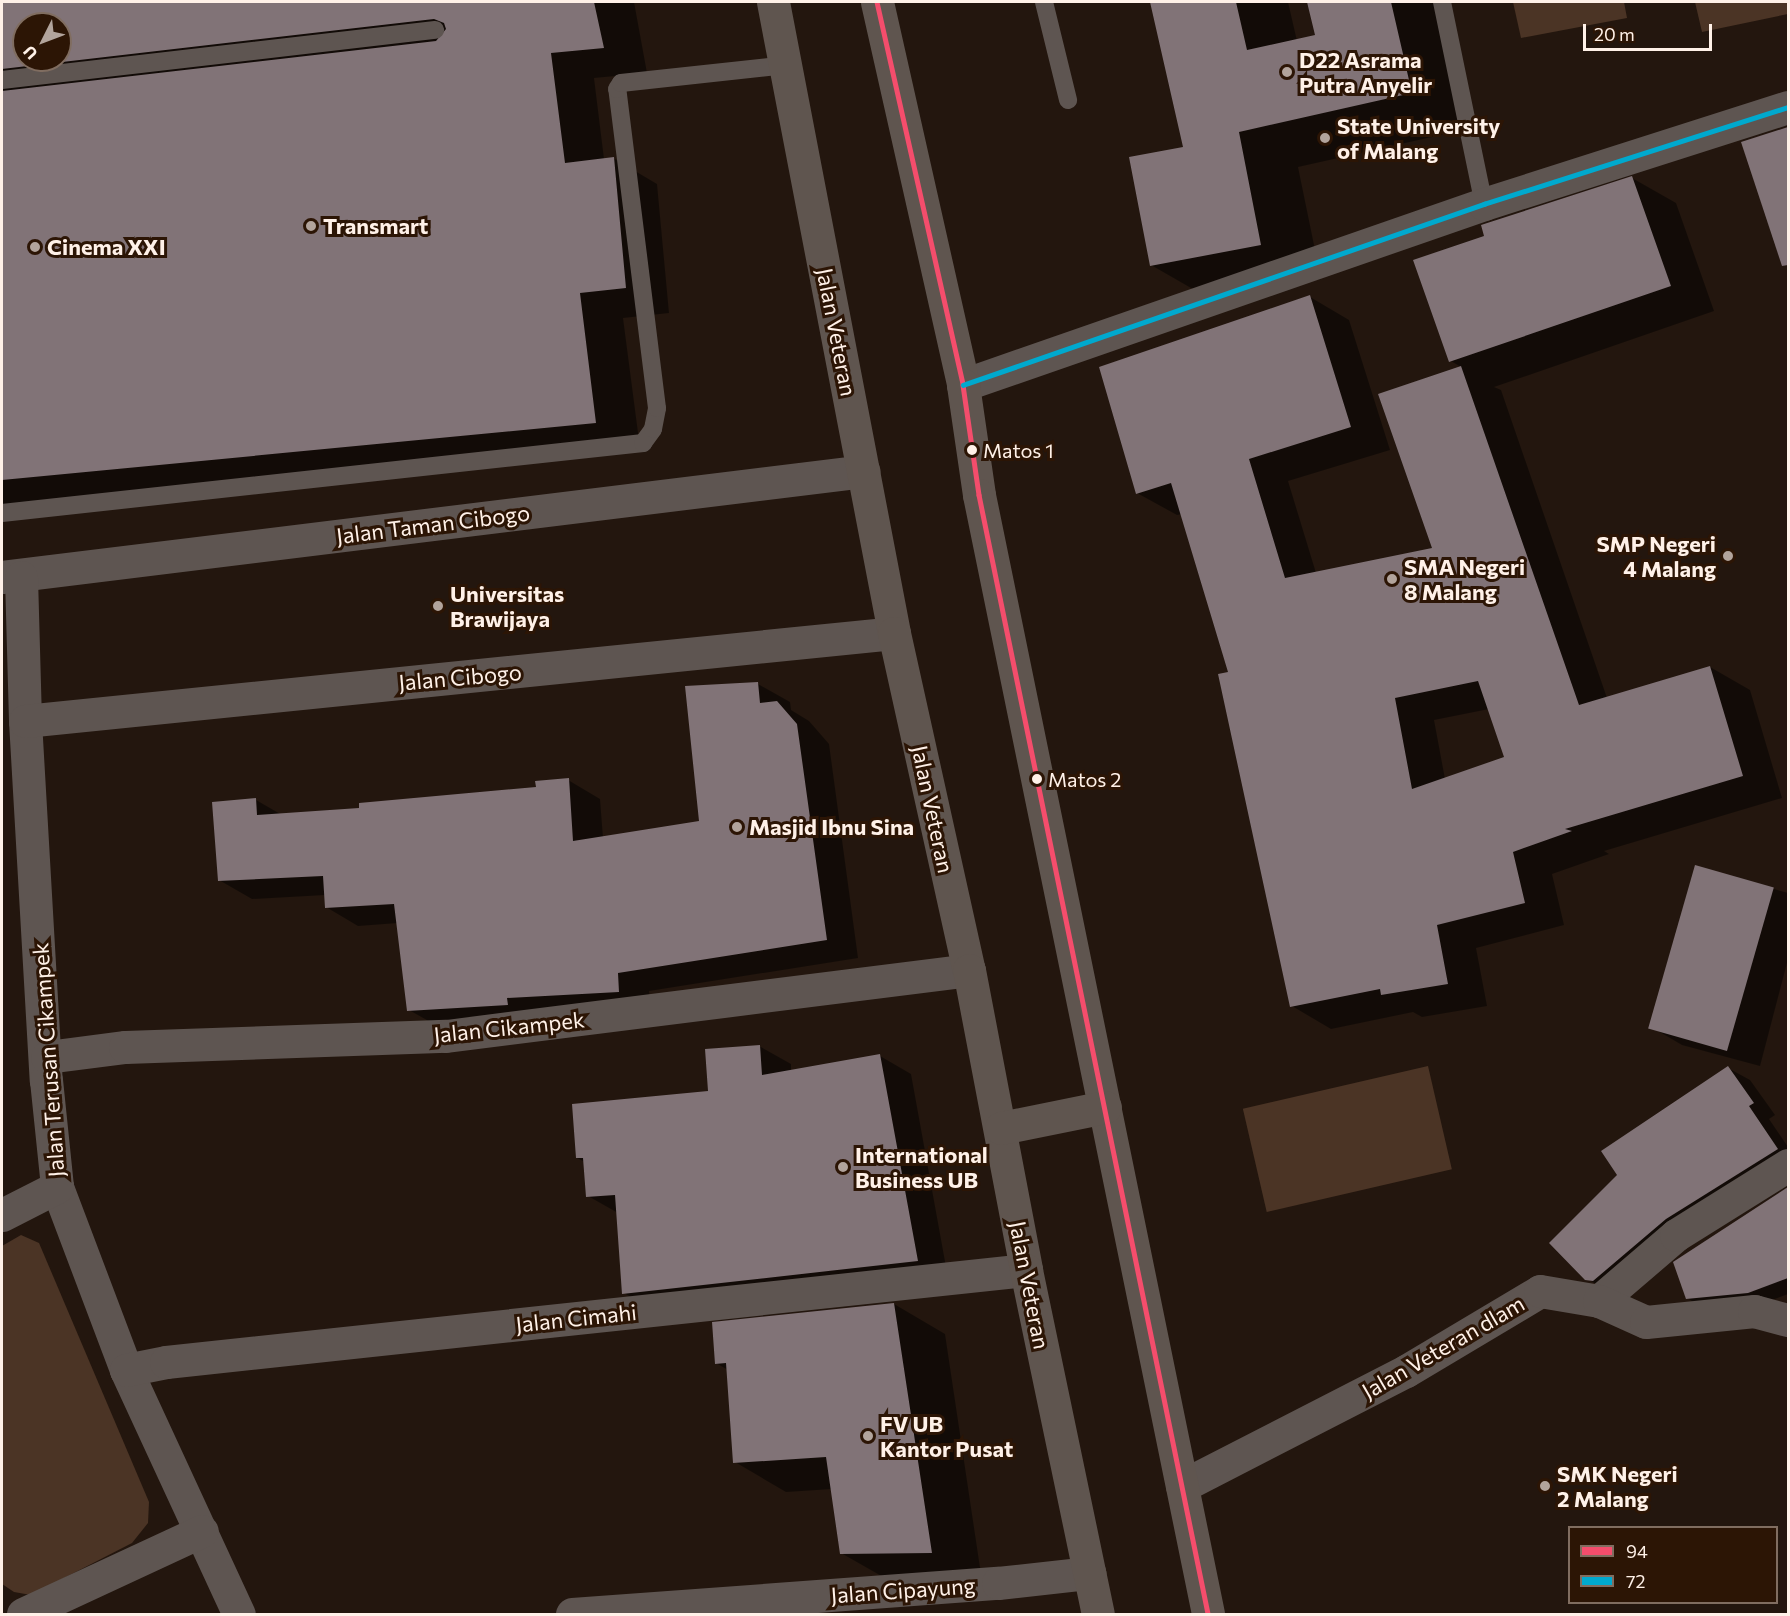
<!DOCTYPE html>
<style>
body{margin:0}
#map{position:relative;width:1790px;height:1616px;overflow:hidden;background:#23160e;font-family:Commissioner,sans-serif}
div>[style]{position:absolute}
.green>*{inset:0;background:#4b3425;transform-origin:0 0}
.shadow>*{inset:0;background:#0007}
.building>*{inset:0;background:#817377;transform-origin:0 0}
.service>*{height:18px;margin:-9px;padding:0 9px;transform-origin:9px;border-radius:9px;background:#5e5551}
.minor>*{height:33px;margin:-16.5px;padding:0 16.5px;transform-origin:16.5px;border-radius:16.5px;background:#5e5551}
.primary>*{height:33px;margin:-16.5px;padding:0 16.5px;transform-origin:16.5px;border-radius:16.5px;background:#5f554f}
.bus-1>*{height:4.5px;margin:-2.25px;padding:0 2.25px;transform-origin:2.25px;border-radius:2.25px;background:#f44d6c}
.bus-2>*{height:4.5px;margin:-2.25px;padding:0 2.25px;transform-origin:2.25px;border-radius:2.25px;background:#00a9ce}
.dots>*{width:16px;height:16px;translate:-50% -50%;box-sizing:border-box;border:3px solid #2c1505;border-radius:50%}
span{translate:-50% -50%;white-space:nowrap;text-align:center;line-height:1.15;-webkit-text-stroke:6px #2c1505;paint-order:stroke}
.bus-label{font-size:20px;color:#fff1e8}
.left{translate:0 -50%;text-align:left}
.poi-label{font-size:22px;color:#fff1e8;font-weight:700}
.right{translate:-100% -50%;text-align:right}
.street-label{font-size:22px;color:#fff1e8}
.frame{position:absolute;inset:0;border:3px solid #fff1e8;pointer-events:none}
.legend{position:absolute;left:1568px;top:1526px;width:210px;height:78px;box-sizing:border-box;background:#2c1505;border:2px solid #806d60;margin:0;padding:8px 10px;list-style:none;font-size:18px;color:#fff1e8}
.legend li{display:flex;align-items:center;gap:12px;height:30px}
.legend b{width:30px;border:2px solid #806d60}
.north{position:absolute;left:12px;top:12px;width:60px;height:60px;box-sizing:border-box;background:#2c1505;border:2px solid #806d60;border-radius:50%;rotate:228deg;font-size:16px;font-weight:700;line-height:24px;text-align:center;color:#fff1e8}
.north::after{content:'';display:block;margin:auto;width:21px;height:27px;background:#b2a49c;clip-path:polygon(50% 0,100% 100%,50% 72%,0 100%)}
.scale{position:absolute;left:1583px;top:24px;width:129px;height:27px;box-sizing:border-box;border:3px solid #fff1e8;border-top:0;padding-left:8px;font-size:18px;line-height:21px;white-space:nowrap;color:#fff1e8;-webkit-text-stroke:4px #2c1505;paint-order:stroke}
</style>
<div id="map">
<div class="green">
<i style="clip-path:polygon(1513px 2px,1624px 2px,1627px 18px,1521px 38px)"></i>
<i style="clip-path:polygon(1695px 2px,1788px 2px,1788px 14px,1702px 32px)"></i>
<i style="left:1428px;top:1066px;width:106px;height:190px;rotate:77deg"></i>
<i style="clip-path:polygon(21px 1235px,39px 1243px,149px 1502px,148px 1523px,132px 1543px,31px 1595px,14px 1592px,2px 1584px,2px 1246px)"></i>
</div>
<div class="shadow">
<i style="clip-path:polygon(evenodd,2px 2px,634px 2px,647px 73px,594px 78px,604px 159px,613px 158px,657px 184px,669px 313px,623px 318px,640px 448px,2px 509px,2px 2px,24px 24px,60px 24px,60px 60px,24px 60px,24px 24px)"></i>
<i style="clip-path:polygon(1152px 2px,1288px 2px,1297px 41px,1317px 36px,1309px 2px,1443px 2px,1472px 128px,1298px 167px,1321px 279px,1212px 300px,1151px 265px,1185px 148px)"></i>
<i style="clip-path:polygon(1788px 128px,1788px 222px,1787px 222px,1743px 143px)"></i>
<i style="clip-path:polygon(evenodd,1632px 178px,1676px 203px,1714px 311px,1494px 387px,1501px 390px,1607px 698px,1710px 667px,1750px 690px,1782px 798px,1604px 851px,1609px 854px,1552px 874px,1564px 925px,1476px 948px,1487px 1006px,1422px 1017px,1413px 1012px,1331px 1029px,1292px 1006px,1230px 673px,1182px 514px,1177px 515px,1137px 493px,1310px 297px,1349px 320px,1390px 450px,1288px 481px,1316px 573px,1434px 549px,1461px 367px,1451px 361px,1486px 237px,1632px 178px,1489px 709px,1506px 758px,1445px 779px,1434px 720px,1489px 709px)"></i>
<i style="clip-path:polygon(758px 684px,790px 702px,791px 710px,809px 721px,829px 744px,858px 958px,649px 991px,651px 1010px,441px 1028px,409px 1010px,398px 923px,358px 926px,326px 907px,325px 895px,252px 899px,219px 880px,256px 800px,282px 815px,361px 810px,537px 788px,568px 780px,600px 799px,603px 838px,701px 823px)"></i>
<i style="clip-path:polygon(1696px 867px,1788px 893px,1788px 959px,1760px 1066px,1682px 1045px,1653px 1028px)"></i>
<i style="clip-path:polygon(759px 1046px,791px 1064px,791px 1071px,880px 1056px,911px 1074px,948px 1278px,655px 1311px,624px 1293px,618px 1213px,588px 1196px,585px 1162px,577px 1158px,710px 1092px)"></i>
<i style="clip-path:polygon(1728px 1068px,1750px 1080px,1775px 1115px,1769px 1119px,1788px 1147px,1788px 1168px,1608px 1291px,1586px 1278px)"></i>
<i style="clip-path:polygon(1788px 1188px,1788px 1294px,1767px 1302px,1705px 1309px,1687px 1298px,1675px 1263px)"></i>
<i style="clip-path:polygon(894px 1304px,945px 1334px,982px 1581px,892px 1582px,841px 1553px,832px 1489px,786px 1492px,735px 1462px,728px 1370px,716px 1363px)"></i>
</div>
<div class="building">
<i style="clip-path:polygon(evenodd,2px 2px,594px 2px,604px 48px,551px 53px,565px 163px,614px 157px,626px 288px,580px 293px,596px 423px,2px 480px,2px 91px,436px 41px,446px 29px,444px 23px,434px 19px,2px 69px,2px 2px,24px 24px,60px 24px,60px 60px,24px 60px,24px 24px)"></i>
<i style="clip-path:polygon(1150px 2px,1236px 2px,1247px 50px,1315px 35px,1307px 2px,1391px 2px,1412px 93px,1239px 132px,1261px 245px,1150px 266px,1129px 157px,1183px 147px)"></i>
<i style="clip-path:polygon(1788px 127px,1788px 265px,1782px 266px,1741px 142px)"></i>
<i style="clip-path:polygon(1632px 176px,1671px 286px,1449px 362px,1413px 260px,1484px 236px,1481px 225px)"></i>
<i style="clip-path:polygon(evenodd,1310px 295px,1351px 427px,1249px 459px,1285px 578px,1432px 548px,1378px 394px,1461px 366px,1579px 705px,1710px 666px,1743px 776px,1565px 829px,1572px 831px,1513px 852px,1525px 903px,1437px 925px,1448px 984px,1381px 995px,1380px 989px,1290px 1007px,1218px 674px,1228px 672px,1171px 483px,1136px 494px,1099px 367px,1310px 295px,1478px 681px,1504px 757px,1412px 789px,1395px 698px,1478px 681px)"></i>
<i style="clip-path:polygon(758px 682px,760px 703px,777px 701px,797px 724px,827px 940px,618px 973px,619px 992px,507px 998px,508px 1005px,407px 1011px,394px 904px,325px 908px,323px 876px,218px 881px,212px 802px,256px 798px,257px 815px,359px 808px,359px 803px,536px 787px,535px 781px,569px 778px,573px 841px,699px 821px,685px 686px)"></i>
<i style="left:1695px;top:865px;width:82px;height:170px;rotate:16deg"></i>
<i style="clip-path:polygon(760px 1045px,762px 1075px,880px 1054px,918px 1261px,622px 1294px,615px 1195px,586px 1197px,583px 1158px,576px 1158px,572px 1104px,708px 1091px,705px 1049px)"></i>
<i style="clip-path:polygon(1728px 1066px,1754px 1103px,1749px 1106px,1778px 1149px,1666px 1219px,1593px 1281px,1585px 1280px,1549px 1243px,1617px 1175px,1601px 1151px)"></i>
<i style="clip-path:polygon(1788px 1187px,1788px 1278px,1748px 1293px,1686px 1299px,1673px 1262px)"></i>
<i style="clip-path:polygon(894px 1303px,932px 1553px,840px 1554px,826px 1457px,733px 1463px,726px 1363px,715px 1364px,712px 1322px)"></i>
</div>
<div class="service">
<i style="left:1044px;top:2px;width:101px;rotate:76.2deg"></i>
<i style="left:1442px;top:2px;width:206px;rotate:78.3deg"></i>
<i style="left:2px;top:80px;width:436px;rotate:-6.6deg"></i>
<i style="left:2px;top:513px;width:645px;rotate:-6.23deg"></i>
<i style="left:643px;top:443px;width:17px;rotate:-54deg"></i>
<i style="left:653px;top:429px;width:21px;rotate:-79deg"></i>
<i style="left:657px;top:408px;width:321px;rotate:-97.1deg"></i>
<i style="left:617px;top:89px;width:7px;rotate:-56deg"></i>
<i style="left:621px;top:83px;width:166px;rotate:-6.2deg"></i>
</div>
<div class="minor">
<i style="left:963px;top:385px;width:552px;rotate:-19.16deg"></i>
<i style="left:1484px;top:204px;width:319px;rotate:-17.7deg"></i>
<i style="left:2px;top:577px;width:868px;rotate:-7.01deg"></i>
<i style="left:21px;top:577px;width:144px;rotate:88.4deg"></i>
<i style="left:25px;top:721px;width:360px;rotate:86.7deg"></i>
<i style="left:46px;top:1080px;width:108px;rotate:84.1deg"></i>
<i style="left:57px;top:1187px;width:196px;rotate:69.3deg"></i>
<i style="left:126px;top:1370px;width:269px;rotate:65.2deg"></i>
<i style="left:25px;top:721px;width:873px;rotate:-5.78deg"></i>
<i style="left:47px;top:1057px;width:79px;rotate:-7.3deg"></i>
<i style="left:125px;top:1047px;width:321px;rotate:-2deg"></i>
<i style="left:446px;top:1036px;width:527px;rotate:-7.19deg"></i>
<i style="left:2px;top:1215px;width:62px;rotate:-27deg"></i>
<i style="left:1599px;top:1301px;width:101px;rotate:-40.6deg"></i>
<i style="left:1676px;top:1235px;width:132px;rotate:-32deg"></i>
<i style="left:126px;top:1370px;width:41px;rotate:-11.3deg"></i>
<i style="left:166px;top:1362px;width:865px;rotate:-6.11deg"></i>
<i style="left:1182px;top:1486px;width:252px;rotate:-27.2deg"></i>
<i style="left:1406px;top:1371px;width:156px;rotate:-30.8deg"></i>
<i style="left:1540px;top:1291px;width:60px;rotate:9.6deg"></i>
<i style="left:1599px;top:1301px;width:51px;rotate:24.1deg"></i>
<i style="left:1646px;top:1322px;width:109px;rotate:-5.8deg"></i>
<i style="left:1754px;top:1311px;width:35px;rotate:15deg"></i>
<i style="left:23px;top:1614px;width:197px;rotate:-24.9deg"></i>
<i style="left:572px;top:1614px;width:427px;rotate:-4.2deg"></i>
<i style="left:998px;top:1583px;width:92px;rotate:-6.3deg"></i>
</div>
<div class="primary">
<i style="left:773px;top:2px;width:642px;rotate:79.14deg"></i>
<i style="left:894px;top:633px;width:345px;rotate:77.5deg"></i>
<i style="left:969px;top:970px;width:305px;rotate:79.2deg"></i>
<i style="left:1026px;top:1270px;width:351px;rotate:78.2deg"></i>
<i style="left:877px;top:2px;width:393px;rotate:77.3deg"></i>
<i style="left:963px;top:385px;width:111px;rotate:81.7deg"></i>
<i style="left:979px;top:495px;width:1142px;rotate:78.43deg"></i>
<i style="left:1001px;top:1128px;width:106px;rotate:-11.4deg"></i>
</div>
<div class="bus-1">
<i style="left:877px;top:2px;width:393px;rotate:77.3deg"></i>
<i style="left:963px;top:385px;width:111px;rotate:81.7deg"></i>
<i style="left:979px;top:495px;width:1142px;rotate:78.43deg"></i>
</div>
<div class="bus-2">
<i style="left:963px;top:385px;width:552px;rotate:-19.16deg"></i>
<i style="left:1484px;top:204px;width:319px;rotate:-17.7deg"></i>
</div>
<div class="dots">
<i style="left:1287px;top:72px;background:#b2a49c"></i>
<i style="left:1325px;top:138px;background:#b2a49c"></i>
<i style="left:311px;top:226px;background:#b2a49c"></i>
<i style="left:35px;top:247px;background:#b2a49c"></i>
<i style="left:972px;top:450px;background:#fff1e8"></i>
<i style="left:1728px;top:556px;background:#b2a49c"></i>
<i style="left:1392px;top:579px;background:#b2a49c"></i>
<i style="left:438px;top:606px;background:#b2a49c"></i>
<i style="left:1037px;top:779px;background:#fff1e8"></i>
<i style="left:737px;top:827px;background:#b2a49c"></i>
<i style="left:843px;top:1167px;background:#b2a49c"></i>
<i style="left:868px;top:1436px;background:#b2a49c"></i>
<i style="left:1545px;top:1486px;background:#b2a49c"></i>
</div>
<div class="bus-label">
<span class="left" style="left:983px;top:450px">Matos 1</span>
<span class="left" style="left:1048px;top:779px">Matos 2</span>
</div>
<div class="poi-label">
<span class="left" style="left:1299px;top:72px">D22 Asrama<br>Putra Anyelir</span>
<span class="left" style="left:1337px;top:138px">State University<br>of Malang</span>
<span class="left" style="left:323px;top:226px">Transmart</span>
<span class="left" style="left:47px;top:247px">Cinema XXI</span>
<span class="right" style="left:1716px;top:556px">SMP Negeri<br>4 Malang</span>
<span class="left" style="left:1404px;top:579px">SMA Negeri<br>8 Malang</span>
<span class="left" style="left:450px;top:606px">Universitas<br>Brawijaya</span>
<span class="left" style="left:749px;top:827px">Masjid Ibnu Sina</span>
<span class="left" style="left:855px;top:1167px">International<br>Business UB</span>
<span class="left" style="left:880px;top:1436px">FV UB<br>Kantor Pusat</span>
<span class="left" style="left:1557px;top:1486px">SMK Negeri<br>2 Malang</span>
</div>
<div class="street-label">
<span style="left:837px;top:332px;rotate:79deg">Jalan Veteran</span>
<span style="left:433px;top:524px;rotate:-7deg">Jalan Taman Cibogo</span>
<span style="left:460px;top:677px;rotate:-5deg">Jalan Cibogo</span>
<span style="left:933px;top:809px;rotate:78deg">Jalan Veteran</span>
<span style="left:509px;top:1027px;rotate:-6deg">Jalan Cikampek</span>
<span style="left:48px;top:1060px;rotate:-94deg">Jalan Terusan Cikampek</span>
<span style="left:1030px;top:1285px;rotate:79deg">Jalan Veteran</span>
<span style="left:576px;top:1318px;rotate:-6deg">Jalan Cimahi</span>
<span style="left:1443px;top:1347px;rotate:-30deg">Jalan Veteran dlam</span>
<span style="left:903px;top:1590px;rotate:-4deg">Jalan Cipayung</span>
</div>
<div class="frame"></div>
<ul class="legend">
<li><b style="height:8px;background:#f44d6c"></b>94</li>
<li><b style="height:8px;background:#00a9ce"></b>72</li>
</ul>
<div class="north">U</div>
<div class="scale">20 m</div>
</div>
